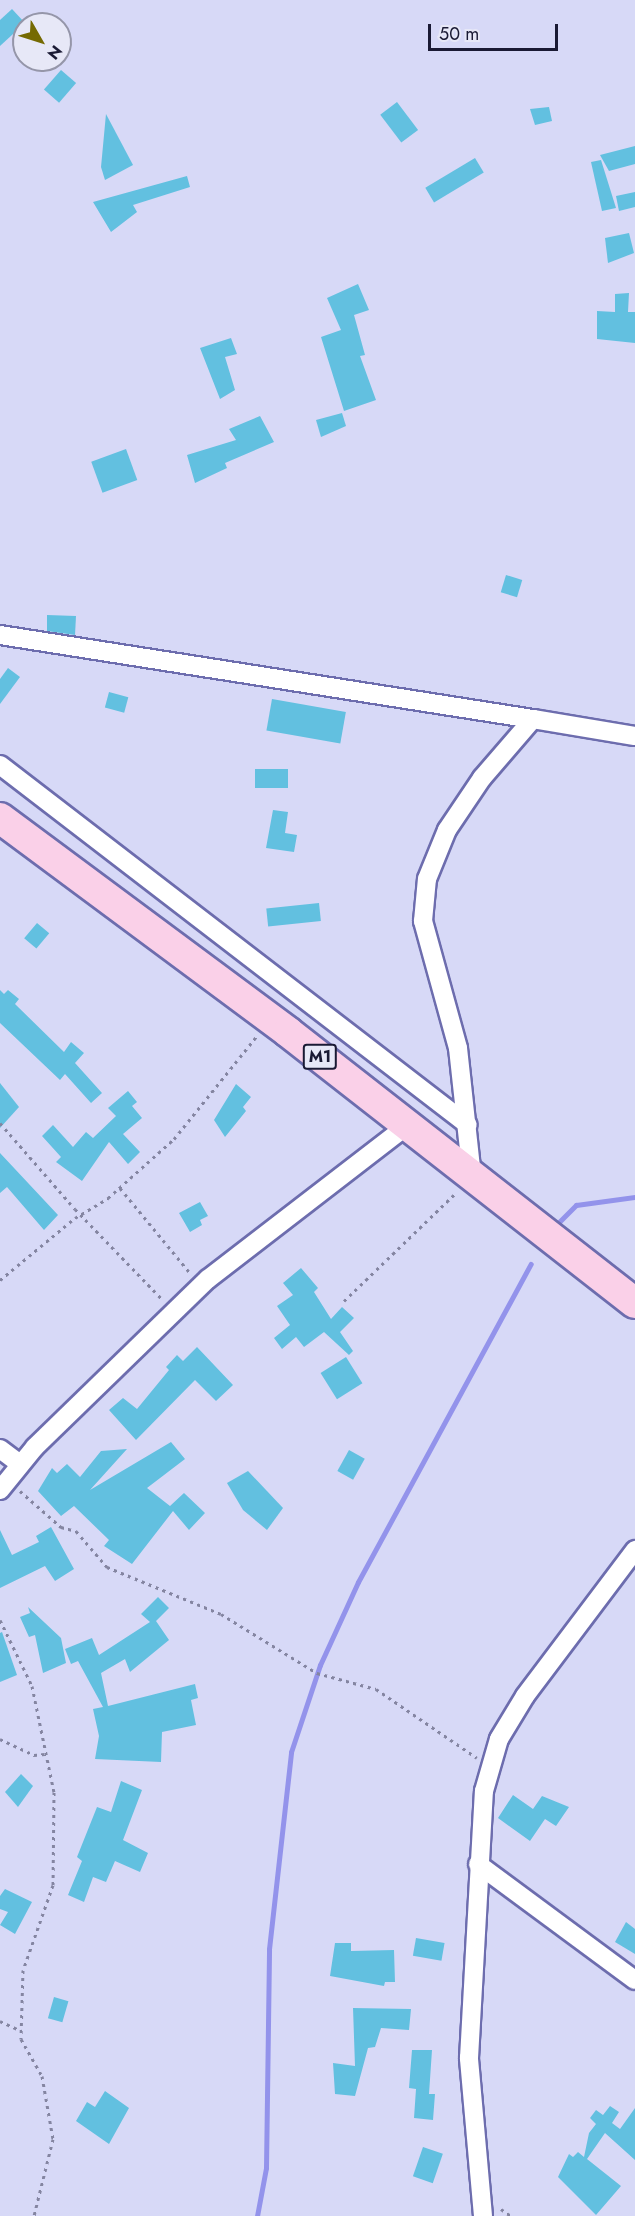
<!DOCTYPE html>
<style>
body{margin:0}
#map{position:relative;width:635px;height:2216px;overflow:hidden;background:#d7d9f7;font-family:Jost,sans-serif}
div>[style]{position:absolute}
.stream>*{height:5px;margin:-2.5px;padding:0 2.5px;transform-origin:2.5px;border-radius:2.5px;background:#9393eb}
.building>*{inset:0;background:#62c0e0;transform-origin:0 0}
.path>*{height:3px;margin-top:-1.5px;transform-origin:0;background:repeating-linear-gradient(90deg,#8485a1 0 3px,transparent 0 7.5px)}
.roads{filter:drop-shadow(2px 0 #6d6dae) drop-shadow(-2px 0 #6d6dae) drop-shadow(0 2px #6d6dae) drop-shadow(0 -2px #6d6dae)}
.minor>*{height:18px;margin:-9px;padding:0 9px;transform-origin:9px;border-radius:9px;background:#fff}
.trunk>*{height:30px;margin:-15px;padding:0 15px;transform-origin:15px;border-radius:15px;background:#fad0e8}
span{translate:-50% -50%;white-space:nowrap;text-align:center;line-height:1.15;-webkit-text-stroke:5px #e7e8f7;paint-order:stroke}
.shield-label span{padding:2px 4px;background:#e7e8f7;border:2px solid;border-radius:4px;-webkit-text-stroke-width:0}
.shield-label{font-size:16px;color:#1a1a34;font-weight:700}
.north{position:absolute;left:12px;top:12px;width:60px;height:60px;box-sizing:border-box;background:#e7e8f7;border:2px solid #9596a9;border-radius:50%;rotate:129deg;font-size:16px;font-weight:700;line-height:24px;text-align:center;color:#1a1a34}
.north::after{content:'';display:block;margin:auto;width:21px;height:27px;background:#756a02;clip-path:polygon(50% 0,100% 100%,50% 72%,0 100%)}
.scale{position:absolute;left:428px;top:24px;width:130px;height:27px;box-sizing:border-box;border:3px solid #1a1a34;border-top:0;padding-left:8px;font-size:18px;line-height:21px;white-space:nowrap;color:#1a1a34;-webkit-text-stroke:4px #e7e8f7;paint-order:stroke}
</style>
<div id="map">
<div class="stream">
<i style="left:555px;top:1226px;width:30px;rotate:-45deg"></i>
<i style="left:576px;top:1205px;width:60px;rotate:-7.7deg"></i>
<i style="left:257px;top:2216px;width:49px;rotate:-79.4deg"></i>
<i style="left:266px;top:2168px;width:219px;rotate:-89.2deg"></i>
<i style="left:269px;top:1949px;width:198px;rotate:-83.6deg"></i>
<i style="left:291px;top:1752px;width:92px;rotate:-71.6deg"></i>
<i style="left:320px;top:1665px;width:91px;rotate:-65.4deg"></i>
<i style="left:358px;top:1582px;width:362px;rotate:-61.5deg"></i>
</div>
<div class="building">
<i style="clip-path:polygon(12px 9px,25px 23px,0 46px,0 20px)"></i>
<i style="left:61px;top:70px;width:20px;height:26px;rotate:41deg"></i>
<i style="left:397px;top:102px;width:35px;height:21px;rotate:53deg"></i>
<i style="clip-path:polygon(549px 107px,552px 121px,535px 125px,530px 109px)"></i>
<i style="clip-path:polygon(106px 114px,133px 165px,105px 180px,101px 167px)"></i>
<i style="clip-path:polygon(635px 146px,635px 164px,609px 171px,600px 155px)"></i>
<i style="left:475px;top:158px;width:17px;height:58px;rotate:59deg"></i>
<i style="clip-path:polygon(601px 160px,616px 208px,602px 211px,591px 162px)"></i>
<i style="clip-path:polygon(187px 176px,190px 187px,133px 205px,137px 212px,111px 232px,93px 202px)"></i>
<i style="clip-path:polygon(635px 192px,635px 207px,619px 211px,616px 196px)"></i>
<i style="clip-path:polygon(629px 233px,634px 253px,608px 263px,605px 238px)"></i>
<i style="clip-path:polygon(358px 284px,369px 310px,354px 315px,365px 355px,360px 356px,376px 400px,344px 411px,321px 337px,341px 330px,327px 298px)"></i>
<i style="clip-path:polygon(629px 293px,628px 312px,635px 312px,635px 343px,597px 339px,597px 311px,615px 312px,615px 294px)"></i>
<i style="clip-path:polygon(231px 338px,237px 354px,225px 357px,235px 390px,220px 399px,200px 348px)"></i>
<i style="clip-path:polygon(342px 413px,346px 426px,321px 437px,316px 420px)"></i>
<i style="clip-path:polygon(260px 416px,274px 442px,225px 463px,227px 468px,195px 483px,187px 455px,236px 440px,229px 429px)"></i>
<i style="left:126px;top:449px;width:33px;height:37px;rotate:70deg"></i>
<i style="left:506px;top:575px;width:17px;height:18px;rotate:17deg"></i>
<i style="clip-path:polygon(47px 615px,76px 616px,75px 635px,47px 631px)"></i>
<i style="clip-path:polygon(8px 668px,20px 677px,0 704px,0 679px)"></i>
<i style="left:109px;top:692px;width:20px;height:16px;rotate:15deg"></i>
<i style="left:272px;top:699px;width:75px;height:32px;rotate:10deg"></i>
<i style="left:255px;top:769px;width:33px;height:19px"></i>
<i style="clip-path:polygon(273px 810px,288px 812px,285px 833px,297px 835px,294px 852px,266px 848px)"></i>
<i style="left:319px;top:903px;width:18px;height:53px;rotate:84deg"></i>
<i style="left:37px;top:923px;width:16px;height:20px;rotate:40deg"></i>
<i style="clip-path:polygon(0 990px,4px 994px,8px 990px,19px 999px,15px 1004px,64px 1052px,71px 1042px,84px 1053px,75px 1063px,102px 1093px,91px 1103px,65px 1074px,60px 1080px,0 1023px)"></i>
<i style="clip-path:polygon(0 1083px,19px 1107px,0 1128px)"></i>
<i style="clip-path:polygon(236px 1084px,251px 1097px,243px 1107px,246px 1111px,225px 1137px,214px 1120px)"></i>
<i style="clip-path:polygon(128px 1091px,137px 1102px,132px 1106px,142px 1118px,123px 1134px,140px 1152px,128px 1164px,109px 1142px,82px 1181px,56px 1162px,61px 1157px,42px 1136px,53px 1125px,73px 1147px,86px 1132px,93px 1138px,116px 1116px,108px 1108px)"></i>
<i style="clip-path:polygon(0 1153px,58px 1215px,44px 1230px,7px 1187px,0 1193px)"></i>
<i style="clip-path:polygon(200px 1202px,208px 1216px,200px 1220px,202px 1225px,190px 1232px,179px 1213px)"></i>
<i style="clip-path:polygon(301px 1268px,318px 1288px,314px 1292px,331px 1319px,342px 1307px,354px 1318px,340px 1332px,353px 1351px,349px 1355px,324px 1332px,304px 1347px,296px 1337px,282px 1349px,274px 1338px,290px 1325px,277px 1306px,293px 1295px,283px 1283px)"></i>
<i style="clip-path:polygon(197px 1347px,233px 1385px,216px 1401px,195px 1380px,136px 1440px,109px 1410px,123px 1398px,137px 1409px,169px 1370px,166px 1367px,177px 1355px,183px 1361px)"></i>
<i style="left:346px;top:1357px;width:31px;height:30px;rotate:58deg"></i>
<i style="clip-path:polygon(171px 1442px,185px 1459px,147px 1488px,170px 1506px,184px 1493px,205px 1513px,189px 1530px,173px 1511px,132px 1564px,104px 1546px,109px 1540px,74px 1506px,61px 1516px,38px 1491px,52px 1468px,57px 1473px,67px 1464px,80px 1477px,101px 1451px,127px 1449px,90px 1490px)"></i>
<i style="left:349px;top:1450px;width:18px;height:24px;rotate:29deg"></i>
<i style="clip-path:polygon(248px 1471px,283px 1508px,267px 1530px,243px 1510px,227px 1483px)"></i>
<i style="clip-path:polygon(51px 1527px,74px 1569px,55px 1581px,45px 1566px,0 1588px,0 1530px,12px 1555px,39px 1542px,36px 1536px)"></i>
<i style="clip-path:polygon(158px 1597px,169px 1608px,156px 1621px,169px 1640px,130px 1672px,125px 1659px,101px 1673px,108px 1706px,195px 1684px,198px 1698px,191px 1700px,196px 1725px,162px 1732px,161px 1762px,95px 1759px,99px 1736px,93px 1709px,103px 1707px,78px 1661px,71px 1664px,65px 1649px,92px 1638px,99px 1655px,150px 1622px,141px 1614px)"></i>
<i style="clip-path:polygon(28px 1607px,61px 1638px,66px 1663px,43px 1673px,35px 1635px,29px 1637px,20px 1617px,30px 1613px)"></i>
<i style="clip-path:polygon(2px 1632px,17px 1675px,0 1682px,0 1633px)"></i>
<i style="clip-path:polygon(21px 1774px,33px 1786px,18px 1807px,5px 1792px)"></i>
<i style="clip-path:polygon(121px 1781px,142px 1790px,123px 1840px,148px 1853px,140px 1872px,115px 1861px,106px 1882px,93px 1877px,84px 1902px,68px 1895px,82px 1861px,77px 1857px,97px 1807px,111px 1812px)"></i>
<i style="clip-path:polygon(513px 1795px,533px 1809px,542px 1796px,569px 1807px,556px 1826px,545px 1819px,530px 1841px,498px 1818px)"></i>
<i style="clip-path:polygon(5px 1889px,32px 1902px,15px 1934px,0 1925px,8px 1912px,0 1909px,0 1896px)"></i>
<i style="clip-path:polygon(626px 1922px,635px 1929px,635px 1954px,615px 1942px)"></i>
<i style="left:416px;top:1938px;width:29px;height:18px;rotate:10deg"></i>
<i style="clip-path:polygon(335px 1943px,351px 1943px,351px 1951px,394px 1950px,395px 1982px,385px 1982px,384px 1986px,330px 1976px)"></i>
<i style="left:54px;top:1997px;width:15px;height:22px;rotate:16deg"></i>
<i style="clip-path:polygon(353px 2008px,411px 2009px,409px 2030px,381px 2028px,375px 2047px,368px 2048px,355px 2096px,335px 2094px,333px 2063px,355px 2066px)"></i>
<i style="clip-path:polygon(412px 2050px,432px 2050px,429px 2094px,435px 2094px,433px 2120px,414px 2118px,416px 2089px,409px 2088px)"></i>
<i style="clip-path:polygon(105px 2091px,129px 2108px,109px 2144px,76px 2121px,87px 2102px,95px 2107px)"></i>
<i style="clip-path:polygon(610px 2106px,619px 2112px,612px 2123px,620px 2129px,635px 2108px,635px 2160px,605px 2133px,587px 2159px,621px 2186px,596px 2215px,558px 2177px,569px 2154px,573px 2157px,578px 2152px,584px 2157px,589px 2133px,596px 2124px,590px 2118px,596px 2110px,603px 2115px)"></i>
<i style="left:423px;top:2147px;width:21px;height:31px;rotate:19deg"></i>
</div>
<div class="path">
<i style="left:0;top:1123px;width:114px;rotate:48.9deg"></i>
<i style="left:75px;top:1209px;width:127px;rotate:46deg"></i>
<i style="left:120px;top:1188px;width:112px;rotate:50.5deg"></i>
<i style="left:0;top:1280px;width:97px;rotate:-39.6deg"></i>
<i style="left:75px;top:1218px;width:39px;rotate:-31deg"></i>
<i style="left:108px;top:1198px;width:89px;rotate:-41.8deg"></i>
<i style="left:174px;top:1139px;width:131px;rotate:-51.2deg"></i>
<i style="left:344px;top:1301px;width:157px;rotate:-44deg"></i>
<i style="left:20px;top:1491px;width:55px;rotate:41.3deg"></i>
<i style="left:61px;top:1527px;width:16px;rotate:15deg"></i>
<i style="left:76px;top:1531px;width:48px;rotate:49.3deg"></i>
<i style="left:107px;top:1567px;width:123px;rotate:22.4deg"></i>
<i style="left:221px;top:1614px;width:113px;rotate:31.6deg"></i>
<i style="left:317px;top:1673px;width:61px;rotate:15.2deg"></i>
<i style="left:376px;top:1689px;width:122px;rotate:34.3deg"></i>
<i style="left:0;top:1620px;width:73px;rotate:64.1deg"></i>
<i style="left:32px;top:1686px;width:108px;rotate:78.3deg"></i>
<i style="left:54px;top:1792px;width:93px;rotate:90.6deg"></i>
<i style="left:53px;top:1885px;width:90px;rotate:109.4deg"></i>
<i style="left:23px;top:1970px;width:69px;rotate:91.7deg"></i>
<i style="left:21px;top:2039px;width:43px;rotate:60.4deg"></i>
<i style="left:42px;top:2076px;width:64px;rotate:80.1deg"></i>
<i style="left:53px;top:2139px;width:79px;rotate:103.9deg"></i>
<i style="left:0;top:1739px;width:38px;rotate:25deg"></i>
<i style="left:34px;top:1755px;width:11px;rotate:-5deg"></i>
<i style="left:0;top:2021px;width:23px;rotate:25deg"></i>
<i style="left:501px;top:2209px;width:12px;rotate:35deg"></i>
</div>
<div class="roads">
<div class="minor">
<i style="left:0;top:635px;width:540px;rotate:8.96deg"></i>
<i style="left:0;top:765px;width:590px;rotate:37.57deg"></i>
<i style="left:472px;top:1177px;width:130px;rotate:-96.2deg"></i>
<i style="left:458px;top:1048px;width:132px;rotate:-105.4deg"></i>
<i style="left:423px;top:921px;width:42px;rotate:-84.6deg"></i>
<i style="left:427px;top:879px;width:53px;rotate:-67.8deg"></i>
<i style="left:447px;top:830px;width:63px;rotate:-56.1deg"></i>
<i style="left:482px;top:778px;width:78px;rotate:-49.2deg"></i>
<i style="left:533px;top:719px;width:103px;rotate:9.5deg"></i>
<i style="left:0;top:1449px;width:25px;rotate:37deg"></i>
<i style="left:0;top:1490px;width:55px;rotate:-50.9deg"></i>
<i style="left:35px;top:1447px;width:241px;rotate:-44.2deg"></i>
<i style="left:208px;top:1279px;width:252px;rotate:-37.6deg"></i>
<i style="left:478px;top:1864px;width:195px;rotate:36.5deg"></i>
<i style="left:483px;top:2216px;width:159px;rotate:-95.1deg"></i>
<i style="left:469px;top:2058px;width:267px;rotate:-86.8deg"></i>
<i style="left:484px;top:1791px;width:54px;rotate:-73.9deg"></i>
<i style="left:499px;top:1739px;width:50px;rotate:-58.8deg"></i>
<i style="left:525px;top:1696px;width:183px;rotate:-53deg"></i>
</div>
<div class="trunk">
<i style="left:0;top:818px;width:359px;rotate:36.6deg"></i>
<i style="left:288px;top:1032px;width:440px;rotate:38deg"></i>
</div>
</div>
<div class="shield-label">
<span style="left:320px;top:1057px">M1</span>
</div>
<div class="north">N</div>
<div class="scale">50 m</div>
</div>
